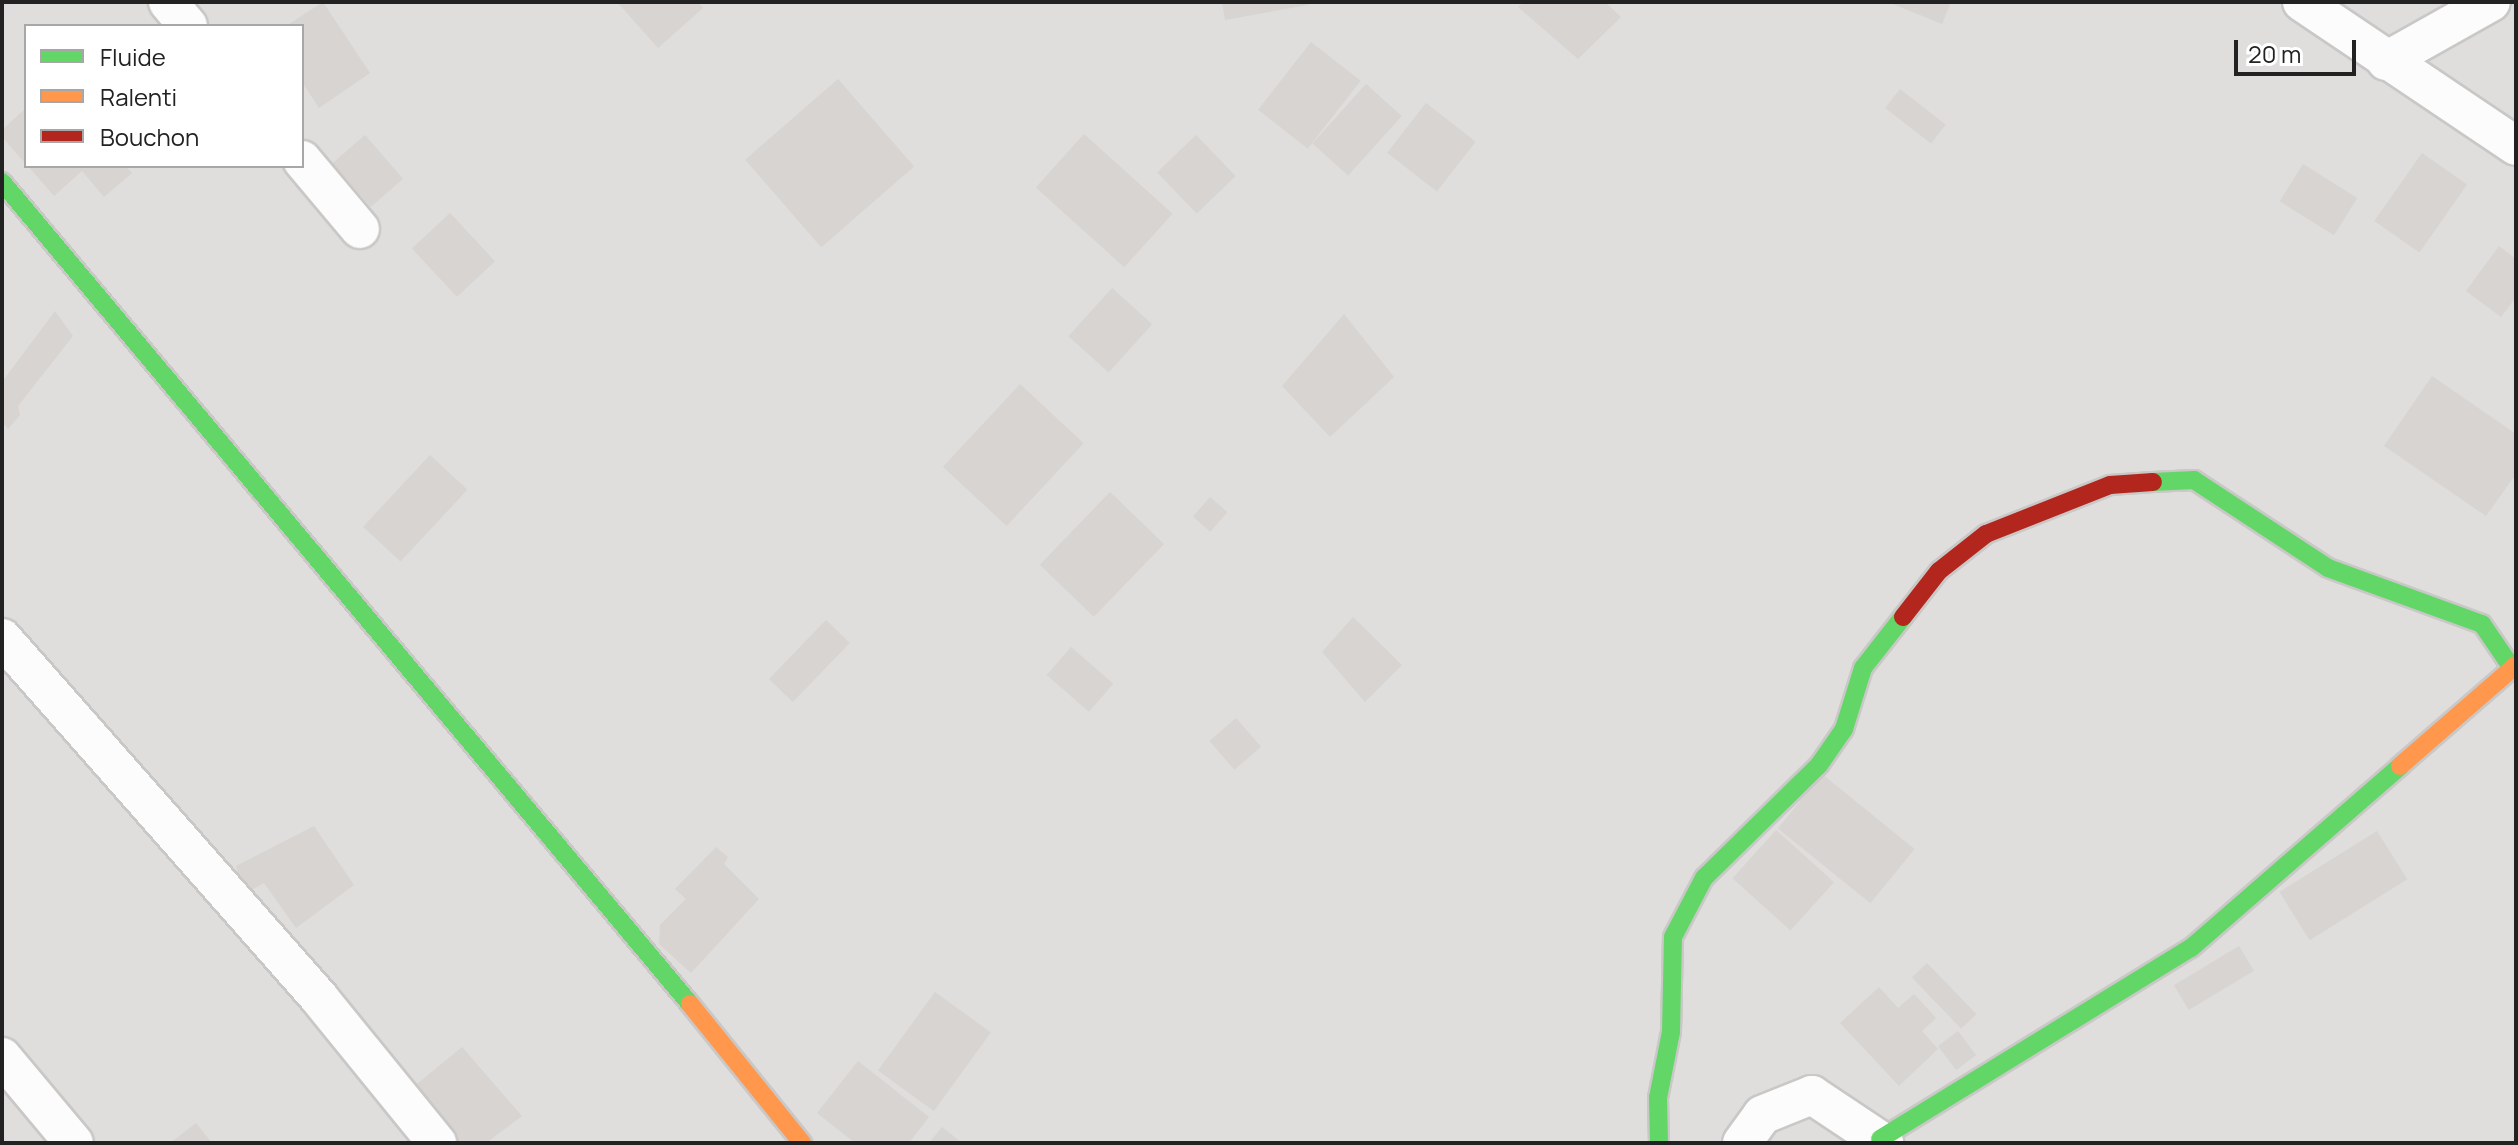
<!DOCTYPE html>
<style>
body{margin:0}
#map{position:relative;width:2518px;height:1145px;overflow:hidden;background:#f0eeeb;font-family:Manrope,sans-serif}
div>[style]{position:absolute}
.residential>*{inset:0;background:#dfdedc}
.building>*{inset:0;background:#d7d4d2;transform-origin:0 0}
.roads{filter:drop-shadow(2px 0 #c9c8c7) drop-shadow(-2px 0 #c9c8c7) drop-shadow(0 2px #c9c8c7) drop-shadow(0 -2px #c9c8c7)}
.street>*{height:38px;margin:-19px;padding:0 19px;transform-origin:19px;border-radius:19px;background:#fdfcfc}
.fast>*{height:18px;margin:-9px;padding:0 9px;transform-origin:9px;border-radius:9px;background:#63d668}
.slow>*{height:18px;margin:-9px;padding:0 9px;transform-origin:9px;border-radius:9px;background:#ff974d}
.jam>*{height:18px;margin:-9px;padding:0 9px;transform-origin:9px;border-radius:9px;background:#b3261e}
span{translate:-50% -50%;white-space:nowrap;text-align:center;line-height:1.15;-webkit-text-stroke:7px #fff;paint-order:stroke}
.frame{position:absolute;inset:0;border:4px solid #222;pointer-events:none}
.legend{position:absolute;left:24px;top:24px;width:280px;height:144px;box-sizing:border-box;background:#fff;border:2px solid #a7a7a7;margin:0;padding:10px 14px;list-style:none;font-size:24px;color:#222}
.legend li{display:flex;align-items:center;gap:16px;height:40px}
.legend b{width:40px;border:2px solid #a7a7a7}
.scale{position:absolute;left:2234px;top:40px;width:122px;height:36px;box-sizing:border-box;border:4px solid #222;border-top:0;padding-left:10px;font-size:24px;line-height:28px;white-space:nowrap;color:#222;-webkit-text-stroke:6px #fff;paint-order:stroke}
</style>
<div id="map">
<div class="residential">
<i style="clip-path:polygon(evenodd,2px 2px,2516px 2px,2516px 1143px,2px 1143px,2px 2px,26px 26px,302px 26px,302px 166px,26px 166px,26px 26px)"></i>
</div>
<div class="building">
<i style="clip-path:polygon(323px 2px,370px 73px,319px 108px,302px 82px,302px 26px,286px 26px)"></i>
<i style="clip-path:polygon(617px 2px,698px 2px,703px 8px,658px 48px)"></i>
<i style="clip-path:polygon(1222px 2px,1308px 2px,1308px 5px,1225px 20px)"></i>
<i style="clip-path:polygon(1524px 2px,1605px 2px,1621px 17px,1578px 59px,1518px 7px)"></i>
<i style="clip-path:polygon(1888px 2px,1951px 2px,1942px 24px)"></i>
<i style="left:1311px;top:42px;width:63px;height:86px;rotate:38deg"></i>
<i style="left:838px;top:79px;width:116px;height:123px;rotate:49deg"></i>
<i style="left:1366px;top:84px;width:48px;height:80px;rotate:42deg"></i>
<i style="left:1900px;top:89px;width:58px;height:24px;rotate:38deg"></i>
<i style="left:1426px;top:103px;width:63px;height:63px;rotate:38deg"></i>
<i style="clip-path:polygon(26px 108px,26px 164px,2px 137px,2px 130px)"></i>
<i style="left:1084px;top:134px;width:119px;height:72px;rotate:42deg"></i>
<i style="left:365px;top:135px;width:58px;height:43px;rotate:49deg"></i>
<i style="left:1196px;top:135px;width:57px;height:54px;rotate:46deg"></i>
<i style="left:2422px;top:153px;width:55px;height:83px;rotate:35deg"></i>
<i style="left:2303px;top:164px;width:64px;height:44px;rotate:32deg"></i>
<i style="clip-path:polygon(28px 166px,126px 166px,132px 173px,104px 197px,82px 171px,54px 196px)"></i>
<i style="left:450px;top:213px;width:66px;height:52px;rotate:47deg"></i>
<i style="clip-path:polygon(2499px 246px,2516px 259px,2516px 297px,2501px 317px,2466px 291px)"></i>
<i style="left:1112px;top:288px;width:54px;height:65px;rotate:42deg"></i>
<i style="clip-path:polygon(55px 311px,73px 336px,18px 406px,20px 415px,8px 429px,2px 422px,2px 382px)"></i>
<i style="clip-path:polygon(1344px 314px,1394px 377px,1330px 437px,1282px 386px)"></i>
<i style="clip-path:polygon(2432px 376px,2516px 434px,2516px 474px,2486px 516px,2384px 446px)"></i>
<i style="left:1020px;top:384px;width:87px;height:113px;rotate:43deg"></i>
<i style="left:430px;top:455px;width:51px;height:98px;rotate:43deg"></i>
<i style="left:1110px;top:492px;width:75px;height:101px;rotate:44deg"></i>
<i style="left:1210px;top:497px;width:23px;height:26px;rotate:41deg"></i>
<i style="clip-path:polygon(1353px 617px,1402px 665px,1365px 702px,1322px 652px)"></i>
<i style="left:826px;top:620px;width:33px;height:82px;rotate:44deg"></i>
<i style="left:1071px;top:647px;width:56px;height:37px;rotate:41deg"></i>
<i style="left:1236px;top:718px;width:38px;height:35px;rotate:49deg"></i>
<i style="left:1822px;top:774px;width:119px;height:70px;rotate:39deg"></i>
<i style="clip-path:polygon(314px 826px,354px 885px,296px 928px,264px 883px,244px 894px,236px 866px)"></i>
<i style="left:1776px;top:830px;width:78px;height:65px;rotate:42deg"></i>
<i style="left:2377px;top:831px;width:57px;height:115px;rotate:58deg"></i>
<i style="clip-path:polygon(716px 847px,728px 857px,724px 864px,759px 899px,691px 973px,659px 944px,660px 925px,686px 899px,675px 889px)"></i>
<i style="left:2239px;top:946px;width:29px;height:76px;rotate:59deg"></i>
<i style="left:1927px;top:963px;width:71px;height:21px;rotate:46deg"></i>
<i style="clip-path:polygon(1879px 987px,1898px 1008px,1914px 994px,1936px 1018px,1922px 1031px,1938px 1049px,1899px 1086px,1840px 1023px)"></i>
<i style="left:935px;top:992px;width:69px;height:97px;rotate:36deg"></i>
<i style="left:1958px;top:1031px;width:30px;height:25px;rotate:53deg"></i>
<i style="clip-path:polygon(462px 1047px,522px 1116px,486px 1143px,456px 1143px,412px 1088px)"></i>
<i style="clip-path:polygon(858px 1061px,929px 1117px,909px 1143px,855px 1143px,817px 1113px)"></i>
<i style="clip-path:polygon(196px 1123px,212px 1143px,170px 1143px)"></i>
<i style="clip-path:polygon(942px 1127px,962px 1143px,929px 1143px)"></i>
</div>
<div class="roads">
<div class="street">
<i style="left:168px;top:2px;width:31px;rotate:50deg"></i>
<i style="left:2302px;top:2px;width:258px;rotate:33.9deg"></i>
<i style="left:2386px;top:61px;width:120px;rotate:-29.3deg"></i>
<i style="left:302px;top:160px;width:90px;rotate:50deg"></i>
<i style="left:2px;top:638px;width:481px;rotate:48.6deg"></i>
<i style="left:320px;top:999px;width:186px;rotate:50.9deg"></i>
<i style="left:2px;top:1057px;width:112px;rotate:50.1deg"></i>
<i style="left:1742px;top:1143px;width:34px;rotate:-54deg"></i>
<i style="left:1762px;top:1115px;width:54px;rotate:-21.8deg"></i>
<i style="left:1812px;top:1095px;width:87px;rotate:33.7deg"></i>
</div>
<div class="fast">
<i style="left:2px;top:182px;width:1072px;rotate:50.07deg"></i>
<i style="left:2153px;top:482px;width:41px;rotate:-2.8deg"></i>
<i style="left:2194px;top:480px;width:160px;rotate:33.3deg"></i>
<i style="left:2328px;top:568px;width:164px;rotate:20deg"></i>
<i style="left:2482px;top:624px;width:53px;rotate:55.7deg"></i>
<i style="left:1880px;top:1139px;width:365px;rotate:-31.6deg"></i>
<i style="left:2191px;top:948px;width:277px;rotate:-41deg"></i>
<i style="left:1659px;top:1143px;width:45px;rotate:-91.3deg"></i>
<i style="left:1658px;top:1098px;width:67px;rotate:-78.9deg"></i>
<i style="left:1671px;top:1032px;width:95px;rotate:-88.8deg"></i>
<i style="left:1673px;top:937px;width:67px;rotate:-62.3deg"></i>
<i style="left:1704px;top:878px;width:161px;rotate:-44.5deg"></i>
<i style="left:1819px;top:765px;width:44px;rotate:-55.2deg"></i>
<i style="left:1844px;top:729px;width:64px;rotate:-72.7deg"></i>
<i style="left:1863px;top:668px;width:65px;rotate:-51.9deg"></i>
</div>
<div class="slow">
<i style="left:2400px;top:766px;width:154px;rotate:-41deg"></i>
<i style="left:690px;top:1004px;width:179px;rotate:51.1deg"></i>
</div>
<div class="jam">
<i style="left:1903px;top:617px;width:58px;rotate:-52deg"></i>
<i style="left:1939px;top:571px;width:60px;rotate:-38.2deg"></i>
<i style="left:1986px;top:534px;width:133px;rotate:-21.6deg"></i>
<i style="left:2110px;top:485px;width:43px;rotate:-4deg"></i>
</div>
</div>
<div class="frame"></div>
<ul class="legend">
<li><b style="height:10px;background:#63d668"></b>Fluide</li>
<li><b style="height:10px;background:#ff974d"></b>Ralenti</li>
<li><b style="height:10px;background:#b3261e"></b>Bouchon</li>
</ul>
<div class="scale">20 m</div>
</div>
